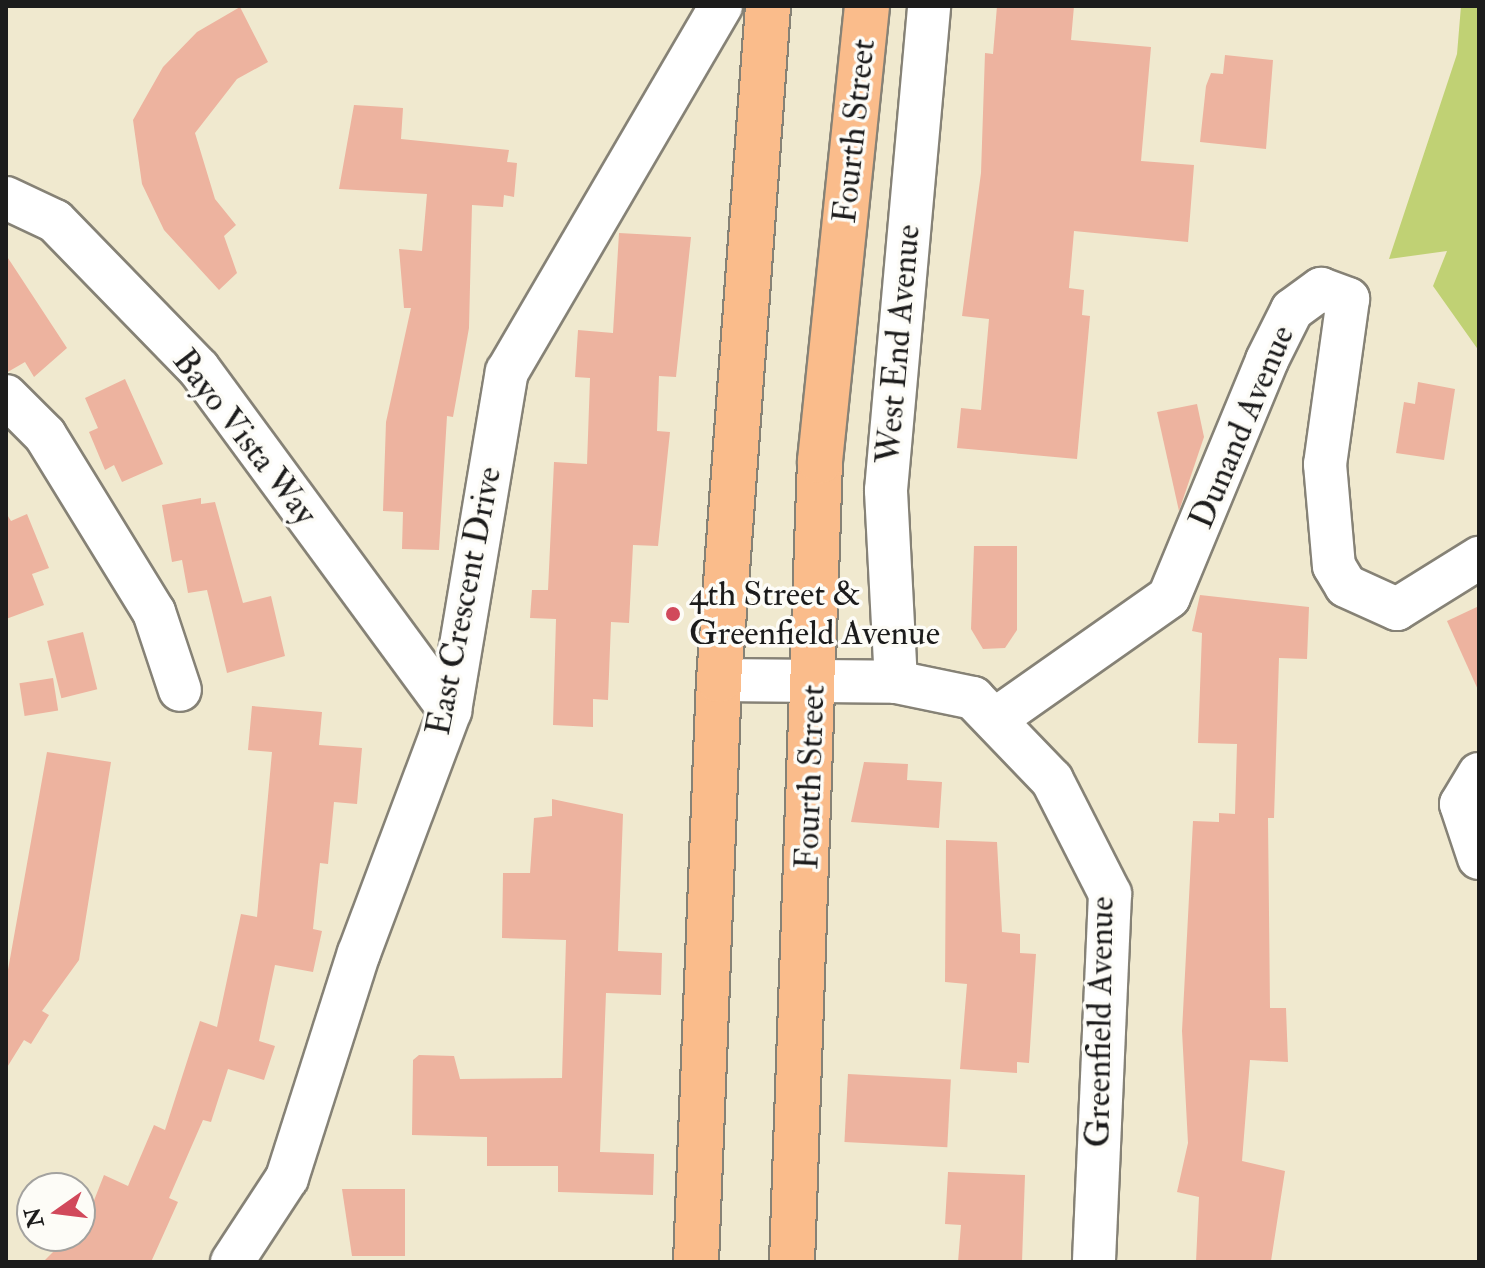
<!DOCTYPE html>
<style>
body{margin:0}
#map{position:relative;width:1485px;height:1268px;overflow:hidden;background:#f0e9cf;font-family:"IM FELL Double Pica",serif}
div>[style]{position:absolute}
.green>*{inset:0;background:#c0d174}
.building>*{inset:0;background:#edb39f;transform-origin:0 0}
.roads{filter:drop-shadow(2px 0 #868276) drop-shadow(-2px 0 #868276) drop-shadow(0 2px #868276) drop-shadow(0 -2px #868276)}
.street>*{height:42px;margin:-21px;padding:0 21px;transform-origin:21px;border-radius:21px;background:#fff}
.primary>*{height:44px;margin:-22px;padding:0 22px;transform-origin:22px;border-radius:22px;background:#fabc8b}
.dots>*{width:22px;height:22px;translate:-50% -50%;box-sizing:border-box;border:4px solid #fdfcf7;border-radius:50%}
span{translate:-50% -50%;white-space:nowrap;text-align:center;line-height:1.15;-webkit-text-stroke:7px #fdfcf7;paint-order:stroke}
.street-label{font-size:34px;color:#1c1c1c}
.poi-label{font-size:34px;color:#1c1c1c}
.left{translate:0 -50%;text-align:left}
.frame{position:absolute;inset:0;border:8px solid #1c1c1c;pointer-events:none}
.north{position:absolute;left:16px;top:1172px;width:80px;height:80px;box-sizing:border-box;background:#fdfcf7;border:2px solid #a3a29f;border-radius:50%;rotate:256deg;font-size:22px;font-weight:700;line-height:32px;text-align:center;color:#1c1c1c}
.north::after{content:'';display:block;margin:auto;width:28px;height:36px;background:#d1495b;clip-path:polygon(50% 0,100% 100%,50% 72%,0 100%)}
</style>
<div id="map">
<div class="green">
<i style="clip-path:polygon(1461px 6px,1479px 6px,1479px 351px,1433px 286px,1447px 251px,1389px 259px,1457px 54px)"></i>
</div>
<div class="building">
<i style="clip-path:polygon(997px 6px,1074px 6px,1071px 40px,1151px 47px,1141px 161px,1194px 165px,1188px 242px,1074px 231px,1069px 288px,1084px 290px,1082px 315px,1090px 316px,1077px 459px,957px 448px,961px 408px,981px 410px,989px 319px,962px 316px,981px 173px,985px 53px,993px 54px)"></i>
<i style="clip-path:polygon(240px 7px,268px 62px,237px 79px,195px 133px,215px 199px,236px 225px,224px 236px,237px 273px,219px 290px,164px 230px,142px 184px,133px 120px,163px 67px,197px 32px)"></i>
<i style="clip-path:polygon(1225px 55px,1273px 60px,1266px 149px,1200px 142px,1206px 86px,1211px 73px,1223px 74px)"></i>
<i style="clip-path:polygon(354px 105px,403px 108px,401px 139px,509px 150px,507px 162px,517px 163px,514px 197px,504px 195px,503px 207px,472px 205px,469px 328px,453px 417px,447px 416px,439px 550px,402px 549px,403px 512px,383px 511px,386px 422px,411px 308px,404px 308px,399px 249px,422px 251px,427px 194px,339px 189px)"></i>
<i style="clip-path:polygon(619px 233px,691px 237px,676px 377px,659px 376px,657px 431px,670px 432px,658px 546px,633px 545px,629px 623px,611px 622px,608px 700px,593px 699px,593px 727px,553px 725px,556px 619px,530px 618px,532px 590px,548px 590px,554px 462px,587px 464px,590px 378px,575px 377px,578px 330px,613px 333px)"></i>
<i style="clip-path:polygon(6px 255px,67px 348px,34px 377px,25px 362px,6px 373px)"></i>
<i style="clip-path:polygon(125px 379px,163px 464px,122px 482px,114px 465px,105px 470px,89px 432px,98px 428px,85px 398px)"></i>
<i style="clip-path:polygon(1418px 382px,1455px 389px,1444px 460px,1396px 453px,1404px 402px,1415px 404px)"></i>
<i style="clip-path:polygon(1197px 404px,1204px 437px,1179px 511px,1157px 412px)"></i>
<i style="clip-path:polygon(201px 498px,201px 504px,215px 502px,243px 603px,271px 596px,285px 656px,227px 673px,207px 590px,188px 593px,182px 560px,172px 562px,162px 505px)"></i>
<i style="clip-path:polygon(6px 513px,11px 521px,27px 514px,49px 568px,32px 574px,44px 605px,6px 619px)"></i>
<i style="clip-path:polygon(974px 546px,1017px 546px,1017px 630px,1005px 648px,983px 649px,971px 629px)"></i>
<i style="clip-path:polygon(1200px 595px,1309px 607px,1307px 659px,1279px 658px,1274px 818px,1268px 818px,1270px 1008px,1286px 1008px,1288px 1062px,1250px 1060px,1242px 1161px,1285px 1171px,1271px 1261px,1196px 1262px,1199px 1197px,1177px 1192px,1188px 1143px,1182px 1031px,1193px 821px,1219px 822px,1219px 813px,1235px 814px,1237px 744px,1198px 743px,1202px 633px,1192px 631px)"></i>
<i style="clip-path:polygon(1479px 606px,1479px 692px,1447px 621px)"></i>
<i style="left:83px;top:632px;width:59px;height:37px;rotate:76deg"></i>
<i style="left:53px;top:678px;width:33px;height:34px;rotate:81deg"></i>
<i style="clip-path:polygon(252px 706px,322px 712px,319px 745px,362px 748px,357px 804px,334px 802px,328px 864px,320px 863px,313px 929px,322px 931px,313px 972px,275px 965px,259px 1041px,275px 1046px,264px 1080px,228px 1069px,211px 1122px,203px 1120px,169px 1198px,178px 1202px,151px 1262px,43px 1262px,69px 1236px,80px 1236px,104px 1175px,128px 1186px,154px 1125px,165px 1130px,200px 1021px,217px 1027px,241px 914px,257px 917px,272px 752px,248px 750px)"></i>
<i style="clip-path:polygon(47px 752px,111px 762px,79px 960px,42px 1011px,49px 1015px,31px 1044px,24px 1040px,6px 1069px,6px 981px)"></i>
<i style="clip-path:polygon(864px 762px,908px 764px,907px 780px,942px 782px,939px 828px,851px 822px)"></i>
<i style="clip-path:polygon(552px 799px,623px 814px,618px 951px,662px 953px,661px 995px,606px 993px,600px 1152px,654px 1154px,653px 1195px,558px 1192px,558px 1166px,487px 1166px,487px 1137px,412px 1135px,413px 1060px,419px 1055px,454px 1056px,460px 1079px,562px 1078px,566px 940px,502px 938px,503px 873px,530px 873px,534px 818px,552px 816px)"></i>
<i style="clip-path:polygon(946px 840px,997px 842px,1002px 932px,1020px 934px,1020px 953px,1036px 954px,1029px 1063px,1017px 1062px,1017px 1073px,960px 1069px,967px 984px,945px 982px)"></i>
<i style="left:848px;top:1074px;width:103px;height:68px;rotate:3deg"></i>
<i style="clip-path:polygon(948px 1172px,1025px 1175px,1022px 1262px,958px 1262px,961px 1225px,945px 1224px)"></i>
<i style="clip-path:polygon(342px 1189px,405px 1189px,405px 1256px,352px 1256px)"></i>
</div>
<div class="roads">
<div class="street">
<i style="left:6px;top:198px;width:54px;rotate:25.1deg"></i>
<i style="left:55px;top:221px;width:206px;rotate:45.8deg"></i>
<i style="left:199px;top:369px;width:424px;rotate:53.7deg"></i>
<i style="left:6px;top:396px;width:55px;rotate:45deg"></i>
<i style="left:45px;top:435px;width:208px;rotate:58.4deg"></i>
<i style="left:154px;top:612px;width:82px;rotate:71.6deg"></i>
<i style="left:719px;top:680px;width:177px;rotate:0.6deg"></i>
<i style="left:896px;top:682px;width:79px;rotate:11.7deg"></i>
<i style="left:973px;top:698px;width:114px;rotate:46.1deg"></i>
<i style="left:1052px;top:780px;width:128px;rotate:63deg"></i>
<i style="left:1110px;top:894px;width:368px;rotate:92.5deg"></i>
<i style="left:896px;top:682px;width:192px;rotate:-93deg"></i>
<i style="left:886px;top:490px;width:486px;rotate:-84.9deg"></i>
<i style="left:997px;top:718px;width:210px;rotate:-35.1deg"></i>
<i style="left:1169px;top:597px;width:256px;rotate:-67.5deg"></i>
<i style="left:1267px;top:360px;width:56px;rotate:-63.4deg"></i>
<i style="left:1292px;top:310px;width:36px;rotate:-36deg"></i>
<i style="left:1321px;top:289px;width:29px;rotate:20deg"></i>
<i style="left:1348px;top:299px;width:167px;rotate:97.9deg"></i>
<i style="left:1325px;top:464px;width:102px;rotate:85deg"></i>
<i style="left:1334px;top:566px;width:23px;rotate:59deg"></i>
<i style="left:1346px;top:586px;width:56px;rotate:24.3deg"></i>
<i style="left:1397px;top:609px;width:97px;rotate:-31.9deg"></i>
<i style="left:1479px;top:774px;width:35px;rotate:121deg"></i>
<i style="left:1461px;top:804px;width:57px;rotate:71.6deg"></i>
<i style="left:232px;top:1262px;width:100px;rotate:-56.8deg"></i>
<i style="left:287px;top:1178px;width:236px;rotate:-72.3deg"></i>
<i style="left:359px;top:953px;width:259px;rotate:-69.4deg"></i>
<i style="left:450px;top:711px;width:344px;rotate:-80.5deg"></i>
<i style="left:507px;top:372px;width:424px;rotate:-59.7deg"></i>
</div>
<div class="primary">
<i style="left:696px;top:1262px;width:582px;rotate:-87.74deg"></i>
<i style="left:719px;top:680px;width:676px;rotate:-85.84deg"></i>
<i style="left:792px;top:1262px;width:801px;rotate:-88deg"></i>
<i style="left:820px;top:461px;width:457px;rotate:-84.1deg"></i>
</div>
</div>
<div class="dots">
<i style="left:673px;top:614px;background:#d1495b"></i>
</div>
<div class="street-label">
<span style="left:854px;top:131px;rotate:-84deg">Fourth Street</span>
<span style="left:898px;top:344px;rotate:-85deg">West End Avenue</span>
<span style="left:1242px;top:427px;rotate:-67deg">Dunand Avenue</span>
<span style="left:245px;top:437px;rotate:52deg">Bayo Vista Way</span>
<span style="left:464px;top:601px;rotate:-79deg">East Crescent Drive</span>
<span style="left:810px;top:777px;rotate:-88deg">Fourth Street</span>
<span style="left:1100px;top:1022px;rotate:-89deg">Greenfield Avenue</span>
</div>
<div class="poi-label">
<span class="left" style="left:689px;top:614px">4th Street &amp;<br>Greenfield Avenue</span>
</div>
<div class="frame"></div>
<div class="north">N</div>
</div>
